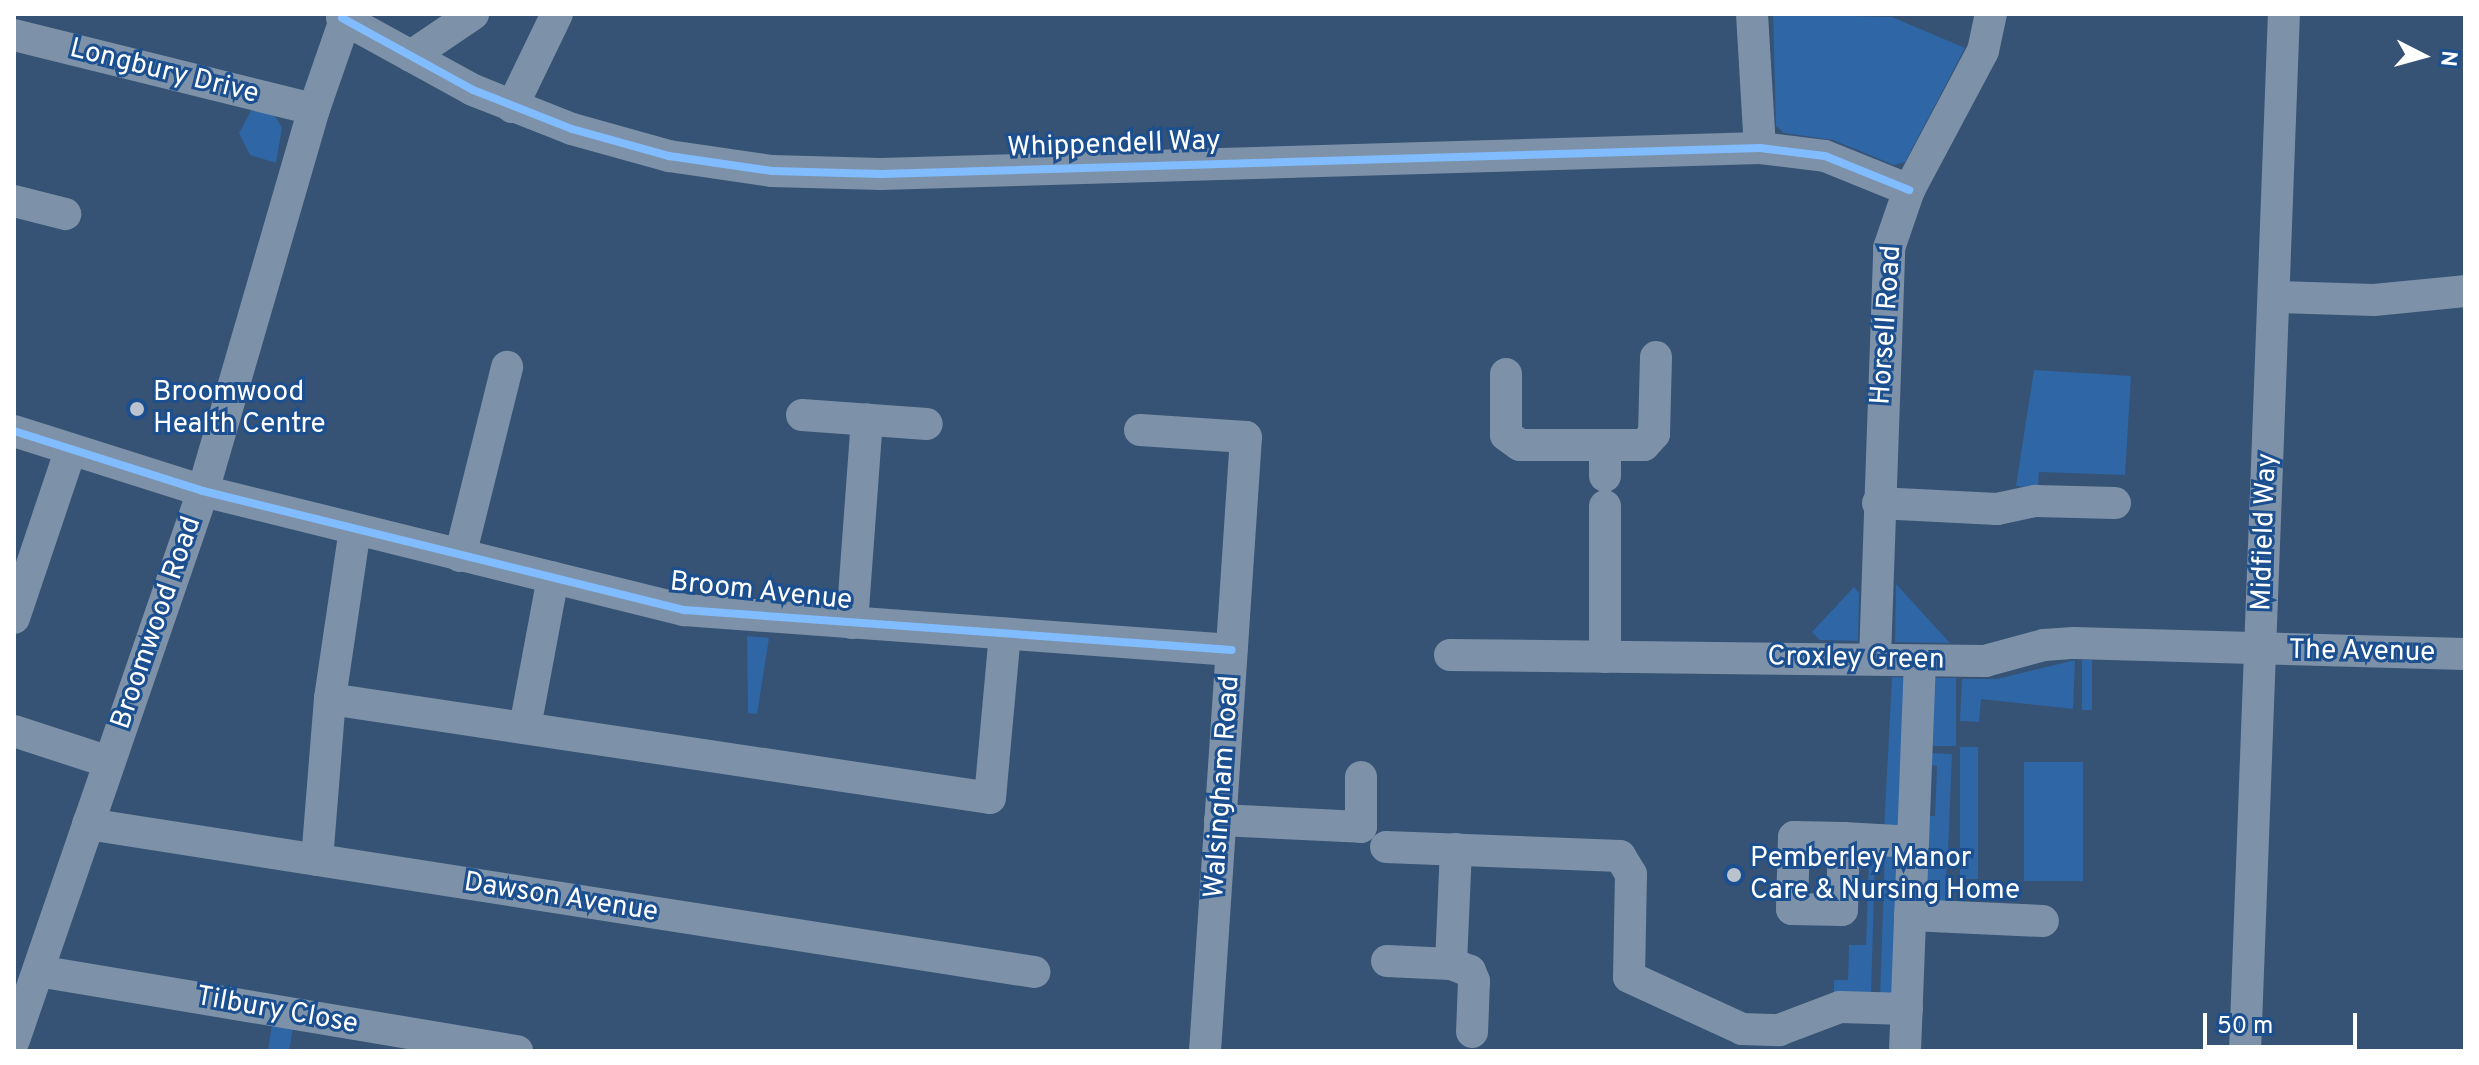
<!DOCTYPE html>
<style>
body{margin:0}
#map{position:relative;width:2479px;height:1065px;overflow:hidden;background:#365274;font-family:Overpass,sans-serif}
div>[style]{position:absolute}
.green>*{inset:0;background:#2f66a5;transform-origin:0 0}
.minor>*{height:32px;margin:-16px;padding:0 16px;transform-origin:16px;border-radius:16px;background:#7d92a8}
.cycleway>*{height:8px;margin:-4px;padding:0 4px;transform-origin:4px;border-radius:4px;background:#80bcff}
.dots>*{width:22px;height:22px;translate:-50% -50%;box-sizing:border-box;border:4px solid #1b4f8f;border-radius:50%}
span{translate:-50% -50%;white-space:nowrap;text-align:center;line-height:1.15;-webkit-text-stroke:6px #1b4f8f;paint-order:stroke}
.street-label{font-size:28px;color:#fff}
.poi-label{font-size:28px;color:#fff}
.left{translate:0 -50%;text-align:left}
.frame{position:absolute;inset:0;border:16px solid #fff;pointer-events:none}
.north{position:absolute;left:2383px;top:16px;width:80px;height:80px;-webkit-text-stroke:6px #1b4f8f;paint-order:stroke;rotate:96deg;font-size:22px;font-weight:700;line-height:32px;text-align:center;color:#fff}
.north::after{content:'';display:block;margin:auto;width:28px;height:36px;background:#fff;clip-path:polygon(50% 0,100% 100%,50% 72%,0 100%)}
.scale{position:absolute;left:2203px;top:1013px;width:154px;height:36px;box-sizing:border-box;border:4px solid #fff;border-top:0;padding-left:10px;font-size:24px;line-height:28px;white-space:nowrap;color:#fff;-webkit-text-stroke:6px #1b4f8f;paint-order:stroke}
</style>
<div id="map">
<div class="green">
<i style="clip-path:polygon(1773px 14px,1892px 17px,1965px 48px,1905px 162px,1894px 165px,1833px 140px,1784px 133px,1776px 126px)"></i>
<i style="clip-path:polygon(252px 109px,274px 114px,282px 128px,276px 163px,250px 155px,239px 133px)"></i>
<i style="clip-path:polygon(2034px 370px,2131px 376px,2125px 475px,2039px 472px,2038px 488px,2016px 486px)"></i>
<i style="clip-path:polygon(1896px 584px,1950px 643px,1895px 642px)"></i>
<i style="clip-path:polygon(1854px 587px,1859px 593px,1858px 641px,1820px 640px,1812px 632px)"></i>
<i style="clip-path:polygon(747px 636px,769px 638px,757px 714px,748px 713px)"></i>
<i style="clip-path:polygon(2075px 660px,2073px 709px,1981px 699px,1979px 722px,1960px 721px,1962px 679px,1997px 679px)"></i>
<i style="left:2082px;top:660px;width:10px;height:50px"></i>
<i style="left:1892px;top:677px;width:19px;height:154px;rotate:3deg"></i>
<i style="left:1930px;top:678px;width:26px;height:68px"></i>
<i style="left:1960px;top:747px;width:18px;height:132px"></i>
<i style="clip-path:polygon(1930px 753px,1952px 754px,1948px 853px,1926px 852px,1927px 816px,1935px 816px,1937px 766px,1930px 765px)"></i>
<i style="left:2024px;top:762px;width:59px;height:119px"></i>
<i style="clip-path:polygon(1885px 849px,1900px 854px,1899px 993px,1880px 999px)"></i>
<i style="clip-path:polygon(1925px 857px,1947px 858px,1945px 906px,1924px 896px)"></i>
<i style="clip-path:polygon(1869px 859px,1875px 860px,1871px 995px,1834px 994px,1834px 980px,1848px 980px,1849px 945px,1866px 945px)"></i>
<i style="clip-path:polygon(272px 1024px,293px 1028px,289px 1051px,268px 1051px)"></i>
</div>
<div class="minor">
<i style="left:1752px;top:14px;width:134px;rotate:86.6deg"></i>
<i style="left:342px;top:18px;width:149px;rotate:28.8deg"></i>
<i style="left:473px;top:90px;width:106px;rotate:21.5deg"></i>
<i style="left:572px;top:129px;width:101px;rotate:15.6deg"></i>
<i style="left:669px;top:156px;width:104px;rotate:8.3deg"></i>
<i style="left:772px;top:171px;width:109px;rotate:1.6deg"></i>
<i style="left:881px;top:174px;width:879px;rotate:-1.69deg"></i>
<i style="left:1760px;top:148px;width:65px;rotate:7deg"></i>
<i style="left:1825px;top:156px;width:91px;rotate:22deg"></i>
<i style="left:14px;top:35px;width:309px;rotate:13.9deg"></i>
<i style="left:411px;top:56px;width:75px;rotate:-34.1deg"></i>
<i style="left:512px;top:107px;width:103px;rotate:-64.2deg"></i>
<i style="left:14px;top:201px;width:53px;rotate:14.3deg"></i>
<i style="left:2275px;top:297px;width:99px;rotate:1.7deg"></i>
<i style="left:2374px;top:300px;width:91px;rotate:-5.6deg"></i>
<i style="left:1506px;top:374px;width:61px;rotate:90deg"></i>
<i style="left:1506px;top:435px;width:17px;rotate:36deg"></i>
<i style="left:1520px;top:445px;width:124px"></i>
<i style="left:1644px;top:445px;width:15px;rotate:-48deg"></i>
<i style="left:1654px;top:434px;width:77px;rotate:-88.5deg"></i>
<i style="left:802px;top:415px;width:125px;rotate:4.1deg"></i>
<i style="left:1140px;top:430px;width:106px;rotate:3.8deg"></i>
<i style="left:1246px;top:437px;width:615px;rotate:93.82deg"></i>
<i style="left:14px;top:431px;width:198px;rotate:17.6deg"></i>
<i style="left:203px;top:491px;width:496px;rotate:13.9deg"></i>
<i style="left:684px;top:610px;width:549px;rotate:4.17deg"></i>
<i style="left:1605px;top:445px;width:31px;rotate:90deg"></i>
<i style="left:1878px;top:503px;width:119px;rotate:2.9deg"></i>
<i style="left:1997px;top:509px;width:40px;rotate:-12deg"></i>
<i style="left:2036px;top:501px;width:79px;rotate:1.5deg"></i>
<i style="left:1605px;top:506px;width:151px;rotate:90deg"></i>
<i style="left:355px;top:529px;width:172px;rotate:98.4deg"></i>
<i style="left:330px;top:699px;width:667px;rotate:8.53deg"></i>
<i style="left:990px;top:798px;width:165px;rotate:-84.8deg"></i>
<i style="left:460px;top:556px;width:195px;rotate:-76deg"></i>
<i style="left:14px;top:618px;width:178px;rotate:-71.4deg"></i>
<i style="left:852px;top:623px;width:204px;rotate:-85.8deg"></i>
<i style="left:1450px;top:655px;width:535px;rotate:0.64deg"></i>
<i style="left:1985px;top:661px;width:61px;rotate:-15.2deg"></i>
<i style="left:2044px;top:645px;width:30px;rotate:-4deg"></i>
<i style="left:2074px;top:643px;width:391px;rotate:1.6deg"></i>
<i style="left:1875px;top:658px;width:410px;rotate:-88deg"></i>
<i style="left:1889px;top:248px;width:61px;rotate:-71deg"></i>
<i style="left:1909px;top:190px;width:157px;rotate:-62deg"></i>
<i style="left:1983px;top:51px;width:38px;rotate:-78deg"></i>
<i style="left:525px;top:727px;width:152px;rotate:-79.4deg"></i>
<i style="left:14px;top:731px;width:100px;rotate:18.1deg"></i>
<i style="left:1220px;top:820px;width:141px;rotate:2.8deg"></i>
<i style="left:1361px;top:827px;width:50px;rotate:-90deg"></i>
<i style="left:88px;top:824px;width:958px;rotate:8.89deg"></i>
<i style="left:1844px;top:838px;width:72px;rotate:91.6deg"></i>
<i style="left:1842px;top:910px;width:50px;rotate:-178.9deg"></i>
<i style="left:1792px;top:909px;width:72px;rotate:-88.4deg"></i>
<i style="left:1794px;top:837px;width:50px;rotate:1.1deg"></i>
<i style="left:1844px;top:838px;width:69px;rotate:3.3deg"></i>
<i style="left:1386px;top:847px;width:234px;rotate:2.2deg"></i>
<i style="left:1620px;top:856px;width:21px;rotate:59deg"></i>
<i style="left:1631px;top:874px;width:103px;rotate:91.1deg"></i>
<i style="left:1629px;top:977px;width:124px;rotate:24.7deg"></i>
<i style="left:1742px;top:1029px;width:37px;rotate:2deg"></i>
<i style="left:1779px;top:1030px;width:65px;rotate:-20.7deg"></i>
<i style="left:1840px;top:1007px;width:67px;rotate:1.7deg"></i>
<i style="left:1456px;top:849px;width:115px;rotate:92.5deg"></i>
<i style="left:1451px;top:964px;width:20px;rotate:20deg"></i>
<i style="left:1470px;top:971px;width:11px;rotate:68deg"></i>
<i style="left:1474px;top:981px;width:51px;rotate:92.2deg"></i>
<i style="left:317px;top:860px;width:162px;rotate:-85.4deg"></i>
<i style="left:1910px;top:915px;width:133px;rotate:2.6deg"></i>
<i style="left:1387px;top:961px;width:64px;rotate:2.7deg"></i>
<i style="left:38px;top:971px;width:486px;rotate:9.5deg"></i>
<i style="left:14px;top:1040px;width:581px;rotate:-71deg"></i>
<i style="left:203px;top:491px;width:398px;rotate:-73.8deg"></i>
<i style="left:314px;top:109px;width:101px;rotate:-70.8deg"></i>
<i style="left:1905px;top:1051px;width:390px;rotate:-87.8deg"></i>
<i style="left:2245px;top:1051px;width:1038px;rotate:-87.85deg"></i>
</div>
<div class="cycleway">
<i style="left:342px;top:18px;width:149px;rotate:28.8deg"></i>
<i style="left:473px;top:90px;width:106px;rotate:21.5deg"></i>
<i style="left:572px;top:129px;width:101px;rotate:15.6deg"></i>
<i style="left:669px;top:156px;width:104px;rotate:8.3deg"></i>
<i style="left:772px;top:171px;width:109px;rotate:1.6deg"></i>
<i style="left:881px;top:174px;width:879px;rotate:-1.69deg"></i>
<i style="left:1760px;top:148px;width:65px;rotate:7deg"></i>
<i style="left:1825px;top:156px;width:91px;rotate:22deg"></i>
<i style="left:14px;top:431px;width:198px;rotate:17.6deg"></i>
<i style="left:203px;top:491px;width:496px;rotate:13.9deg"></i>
<i style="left:684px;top:610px;width:549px;rotate:4.17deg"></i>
</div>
<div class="dots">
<i style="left:137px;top:409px;background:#b9c2ce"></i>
<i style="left:1734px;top:875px;background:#b9c2ce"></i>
</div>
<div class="street-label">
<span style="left:164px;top:72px;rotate:14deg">Longbury Drive</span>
<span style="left:1114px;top:145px;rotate:-2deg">Whippendell Way</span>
<span style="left:1887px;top:325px;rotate:-86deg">Horsell Road</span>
<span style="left:2265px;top:532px;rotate:-88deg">Midfield Way</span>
<span style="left:761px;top:592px;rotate:6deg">Broom Avenue</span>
<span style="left:157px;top:623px;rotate:-71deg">Broomwood Road</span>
<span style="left:2362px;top:652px;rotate:1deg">The Avenue</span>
<span style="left:1856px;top:659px;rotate:1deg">Croxley Green</span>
<span style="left:1223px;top:787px;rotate:-86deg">Walsingham Road</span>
<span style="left:561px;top:898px;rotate:9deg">Dawson Avenue</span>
<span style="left:277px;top:1011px;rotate:10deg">Tilbury Close</span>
</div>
<div class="poi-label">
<span class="left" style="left:153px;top:409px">Broomwood<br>Health Centre</span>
<span class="left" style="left:1750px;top:875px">Pemberley Manor<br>Care &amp; Nursing Home</span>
</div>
<div class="frame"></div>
<div class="north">N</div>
<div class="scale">50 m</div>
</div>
